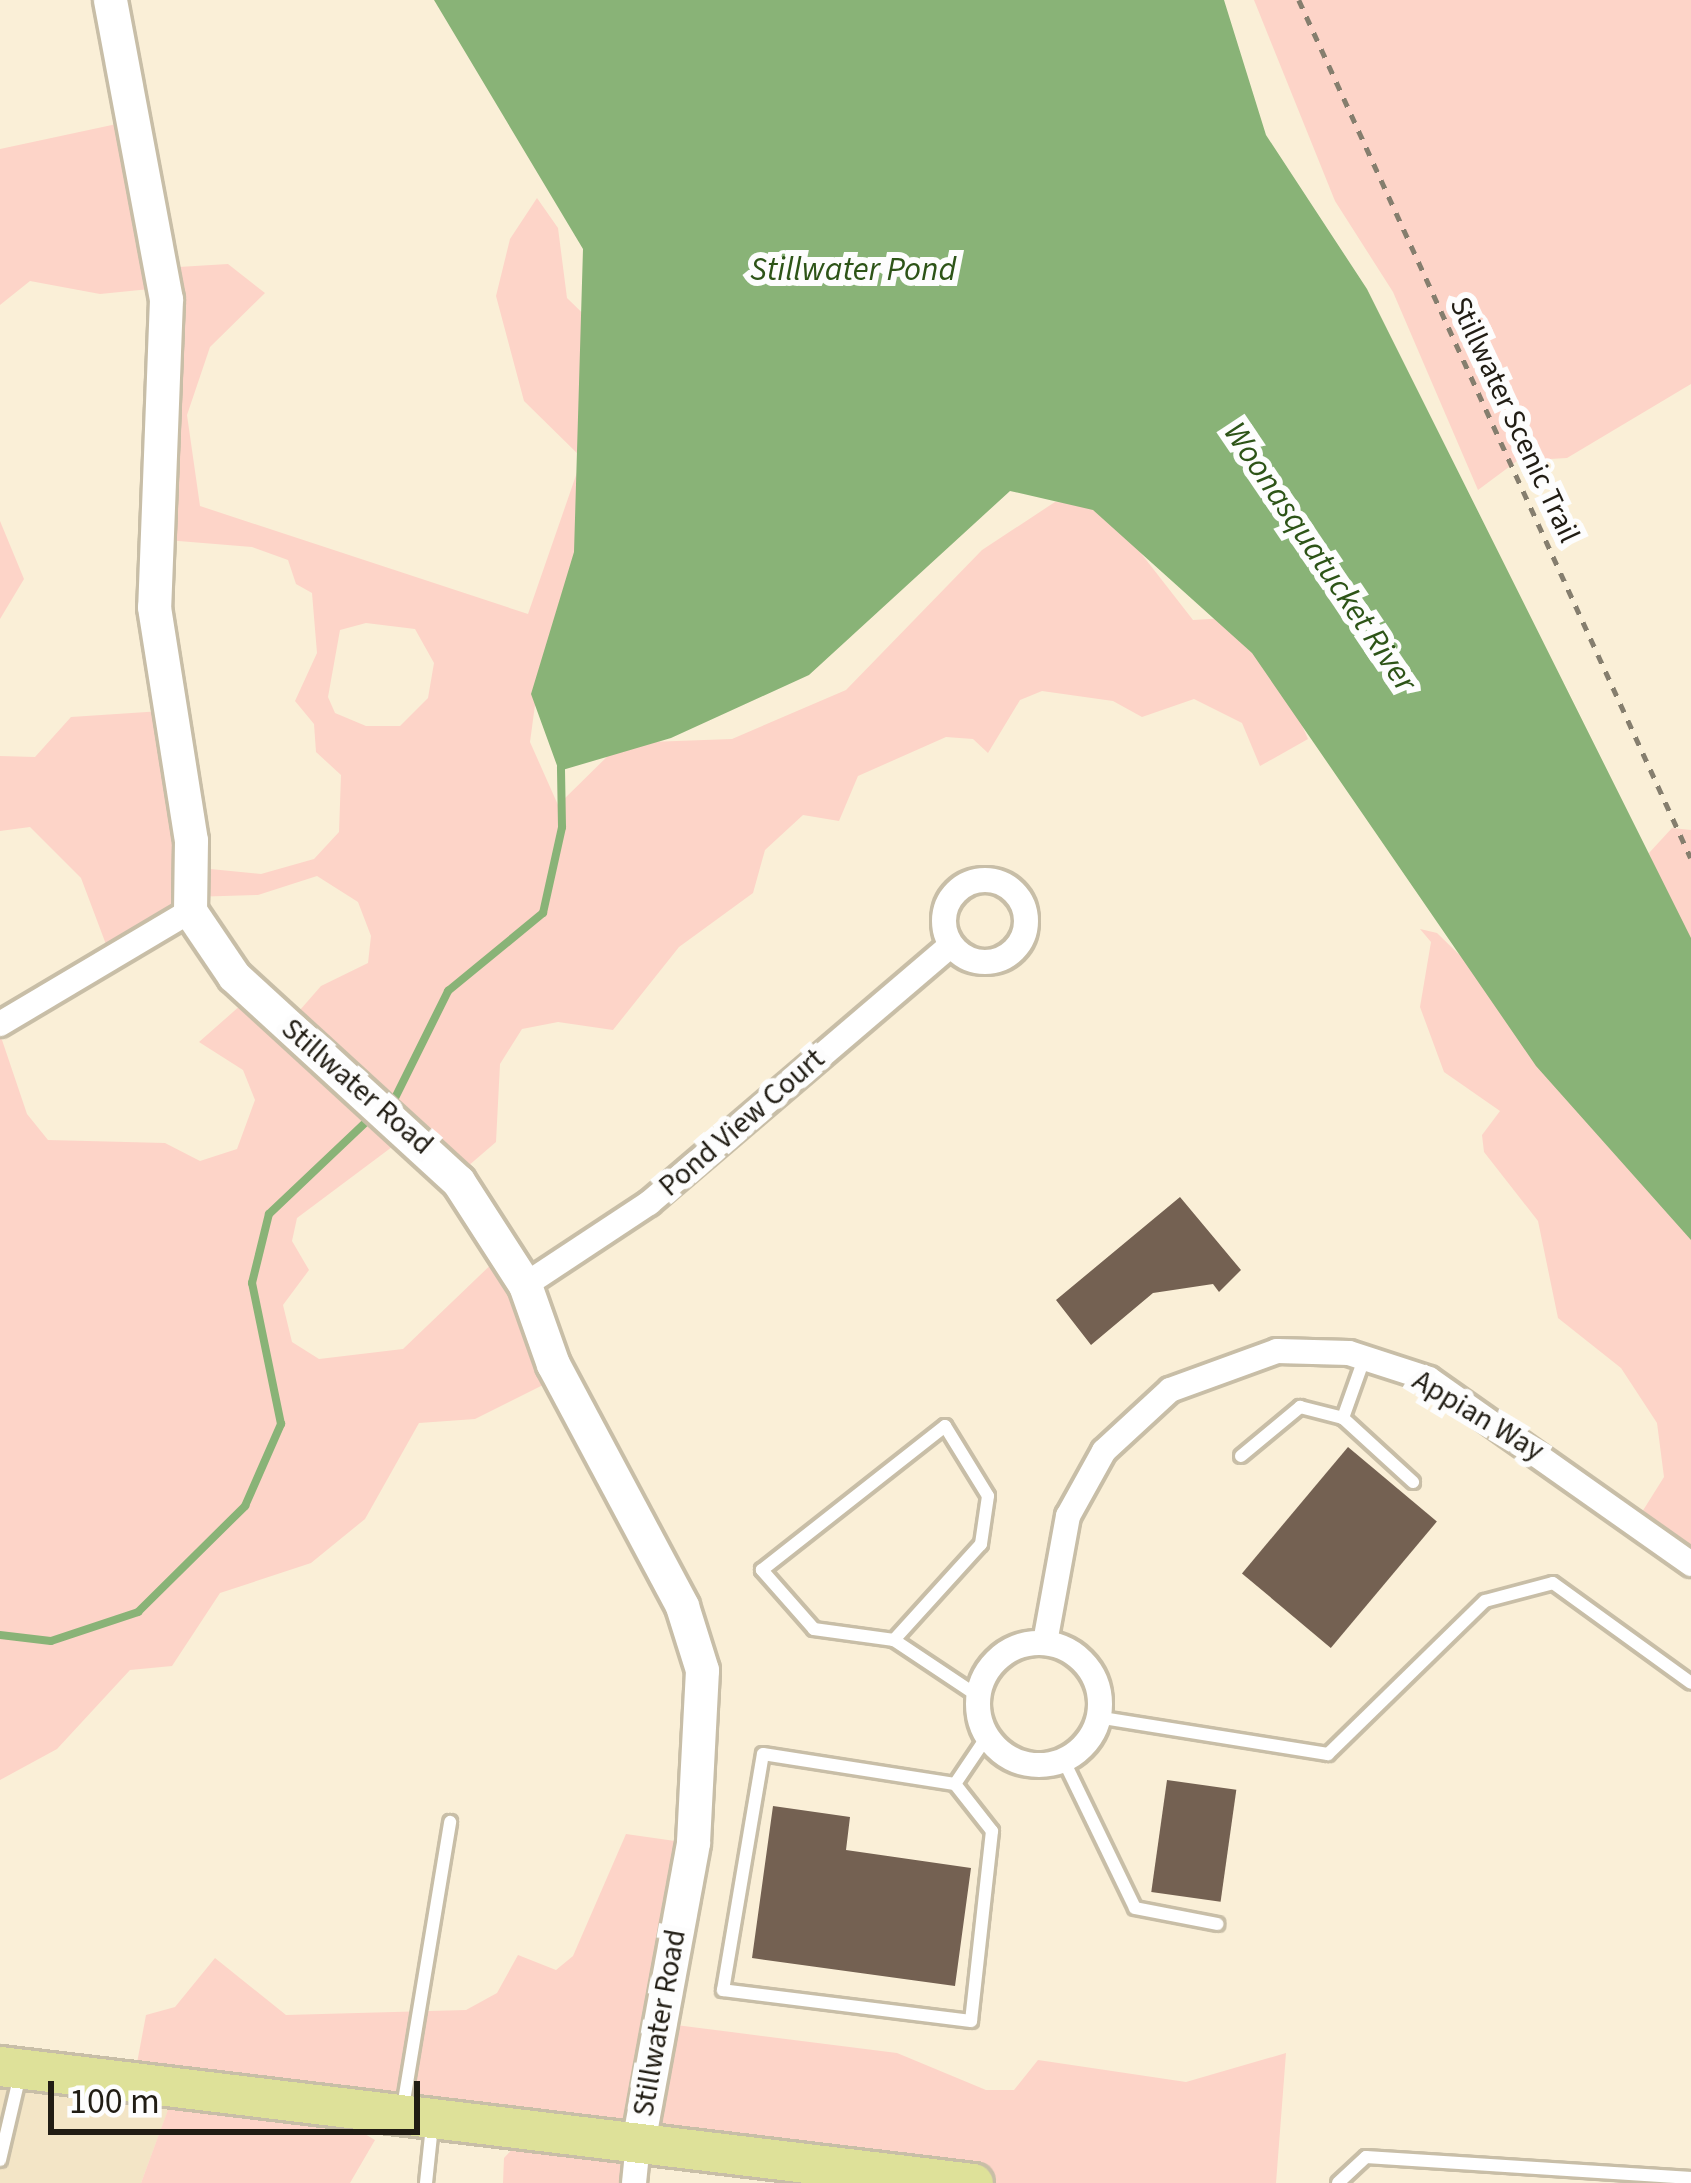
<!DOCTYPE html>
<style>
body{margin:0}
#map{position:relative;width:1691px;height:2183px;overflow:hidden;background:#faefd7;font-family:"Source Sans 3",sans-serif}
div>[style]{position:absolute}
.built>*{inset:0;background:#f3e5c6}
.green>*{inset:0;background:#fdd4c8}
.water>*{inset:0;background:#89b377}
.stream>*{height:8px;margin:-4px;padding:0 4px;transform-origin:4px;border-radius:4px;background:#89b377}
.building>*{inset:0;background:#746152;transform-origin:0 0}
.path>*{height:4.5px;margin-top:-2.25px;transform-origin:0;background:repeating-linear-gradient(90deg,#857e6e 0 9px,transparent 0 18px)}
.roads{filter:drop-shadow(3px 0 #c8bea7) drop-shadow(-3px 0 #c8bea7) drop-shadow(0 3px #c8bea7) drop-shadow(0 -3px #c8bea7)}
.service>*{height:12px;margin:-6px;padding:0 6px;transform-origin:6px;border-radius:6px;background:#fff}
.minor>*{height:24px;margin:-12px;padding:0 12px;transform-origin:12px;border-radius:12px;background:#fff}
.minor>.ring{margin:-12px;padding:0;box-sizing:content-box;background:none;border:24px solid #fff;border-radius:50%}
.tertiary>*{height:33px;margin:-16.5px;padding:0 16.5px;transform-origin:16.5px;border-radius:16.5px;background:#fff}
.primary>*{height:39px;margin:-19.5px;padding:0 19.5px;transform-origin:19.5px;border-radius:19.5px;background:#dee199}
span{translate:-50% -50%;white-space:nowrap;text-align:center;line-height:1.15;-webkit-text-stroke:12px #fdfdfd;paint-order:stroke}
.street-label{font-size:30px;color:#211d14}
.water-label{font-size:33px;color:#2d5417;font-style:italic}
.scale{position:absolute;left:48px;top:2081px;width:372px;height:54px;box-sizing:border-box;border:6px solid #211d14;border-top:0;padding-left:15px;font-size:36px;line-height:42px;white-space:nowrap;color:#211d14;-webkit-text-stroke:9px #fdfdfd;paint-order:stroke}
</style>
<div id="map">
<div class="built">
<i style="clip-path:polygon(0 2062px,166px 2091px,169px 2108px,141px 2183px,0 2183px)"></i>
</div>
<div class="green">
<i style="clip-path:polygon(1254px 0,1691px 0,1691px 384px,1567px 458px,1517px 461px,1478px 490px,1393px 292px,1335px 201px)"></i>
<i style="clip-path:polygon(evenodd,126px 122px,162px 268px,228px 264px,265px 293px,210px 347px,187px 415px,200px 506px,528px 614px,582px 458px,524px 401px,496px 296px,510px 239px,537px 198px,558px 228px,567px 298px,606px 336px,618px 484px,535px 705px,530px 742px,558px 805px,621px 743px,732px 739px,846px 690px,982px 550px,1055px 502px,1089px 504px,1126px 534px,1193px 620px,1243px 617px,1263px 637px,1308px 739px,1260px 766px,1242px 723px,1194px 699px,1142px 717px,1113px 701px,1042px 691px,1020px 700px,988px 753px,973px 739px,946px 737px,858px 776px,839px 821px,803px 815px,765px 850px,753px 893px,679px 947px,613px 1030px,558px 1022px,522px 1029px,500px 1064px,496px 1142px,453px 1179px,408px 1135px,297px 1218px,292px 1241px,309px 1270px,283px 1305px,292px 1342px,319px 1359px,403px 1349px,501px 1255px,555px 1379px,475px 1419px,419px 1423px,365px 1519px,311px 1563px,220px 1593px,172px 1666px,130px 1670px,57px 1749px,0 1780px,0 1034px,27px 1114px,48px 1140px,165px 1143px,200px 1161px,237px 1149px,255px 1100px,243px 1070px,199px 1042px,250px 997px,286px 1026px,321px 986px,368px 963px,371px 936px,358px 902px,317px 876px,258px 895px,191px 897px,110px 955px,81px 878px,30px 827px,0 831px,0 756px,35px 757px,71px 717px,162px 711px,190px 867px,261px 874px,314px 859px,339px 832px,341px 775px,316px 752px,314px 724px,295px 701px,317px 653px,312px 593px,296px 584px,288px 560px,252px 547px,154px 539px,160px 288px,100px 294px,30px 281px,0 305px,0 149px,126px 122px,366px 623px,415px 629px,434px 663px,428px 698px,400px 726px,366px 726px,335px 713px,328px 697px,340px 630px,366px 623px)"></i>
<i style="clip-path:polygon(0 521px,24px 579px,0 619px)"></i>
<i style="clip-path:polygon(1672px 828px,1691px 830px,1691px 962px,1649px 853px)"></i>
<i style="clip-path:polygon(1420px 929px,1437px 933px,1478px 973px,1691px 1210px,1691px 1569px,1637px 1520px,1664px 1477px,1657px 1423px,1621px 1368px,1558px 1318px,1538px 1221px,1484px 1152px,1482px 1135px,1500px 1111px,1444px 1072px,1420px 1007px,1431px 942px)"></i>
<i style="clip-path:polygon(626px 1834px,689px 1843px,660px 2023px,897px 2053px,986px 2090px,1014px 2090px,1038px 2060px,1186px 2082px,1286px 2053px,1276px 2183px,913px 2183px,651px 2141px,644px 2183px,503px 2183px,504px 2158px,533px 2127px,312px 2103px,375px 2140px,350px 2183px,141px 2183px,169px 2107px,166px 2090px,134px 2079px,146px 2015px,175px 2007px,215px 1958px,286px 2015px,466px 2010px,497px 1993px,518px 1955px,556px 1970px,573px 1956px)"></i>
</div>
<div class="water">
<i style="clip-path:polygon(434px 0,1224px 0,1266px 135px,1367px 289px,1691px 938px,1691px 1240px,1536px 1066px,1252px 653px,1093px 510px,1010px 491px,809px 675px,671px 738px,559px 771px,531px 694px,574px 552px,583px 249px)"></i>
</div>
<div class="stream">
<i style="left:394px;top:1100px;width:122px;rotate:-63.6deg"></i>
<i style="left:448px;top:991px;width:123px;rotate:-39.4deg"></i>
<i style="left:543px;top:913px;width:88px;rotate:-77.5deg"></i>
<i style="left:562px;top:827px;width:60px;rotate:-91deg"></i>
<i style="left:0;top:1635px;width:51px;rotate:6.7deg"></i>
<i style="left:51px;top:1641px;width:92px;rotate:-18.4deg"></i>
<i style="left:138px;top:1612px;width:151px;rotate:-44.7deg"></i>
<i style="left:245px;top:1506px;width:90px;rotate:-66.3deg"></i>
<i style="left:281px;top:1424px;width:144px;rotate:-101.6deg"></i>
<i style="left:252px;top:1283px;width:71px;rotate:-76.2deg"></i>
<i style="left:269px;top:1214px;width:135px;rotate:-43.5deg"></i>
</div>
<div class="building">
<i style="clip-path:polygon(1180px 1197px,1241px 1270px,1219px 1292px,1213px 1284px,1153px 1293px,1091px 1345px,1056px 1300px)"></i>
<i style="left:1348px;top:1447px;width:116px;height:165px;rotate:40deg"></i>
<i style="left:1167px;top:1780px;width:70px;height:113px;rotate:8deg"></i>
<i style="clip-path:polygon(773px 1806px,850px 1817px,846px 1850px,971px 1868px,955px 1986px,752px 1958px)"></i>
</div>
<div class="path">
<i style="left:1299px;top:0;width:943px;rotate:65.45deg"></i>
</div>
<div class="roads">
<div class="service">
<i style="left:1364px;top:1359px;width:63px;rotate:109.6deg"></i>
<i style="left:1343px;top:1418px;width:95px;rotate:42.4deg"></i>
<i style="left:1241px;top:1456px;width:77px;rotate:-39.7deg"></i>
<i style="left:1300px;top:1407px;width:44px;rotate:14.3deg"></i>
<i style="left:894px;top:1640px;width:81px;rotate:-172.2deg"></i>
<i style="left:814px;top:1629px;width:79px;rotate:-131.4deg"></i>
<i style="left:762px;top:1570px;width:233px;rotate:-38.2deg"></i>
<i style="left:945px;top:1426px;width:82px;rotate:58.4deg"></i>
<i style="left:988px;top:1496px;width:49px;rotate:98.3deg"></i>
<i style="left:981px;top:1544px;width:130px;rotate:132.2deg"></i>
<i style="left:894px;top:1640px;width:101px;rotate:33.7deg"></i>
<i style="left:1097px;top:1717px;width:234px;rotate:9.1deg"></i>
<i style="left:1328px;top:1754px;width:219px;rotate:-44.3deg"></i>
<i style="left:1485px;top:1601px;width:70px;rotate:-14.8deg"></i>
<i style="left:1553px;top:1583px;width:170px;rotate:35.9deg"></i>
<i style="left:1063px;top:1759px;width:165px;rotate:64.2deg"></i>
<i style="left:1135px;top:1908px;width:84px;rotate:11deg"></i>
<i style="left:955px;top:1784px;width:60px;rotate:51.8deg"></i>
<i style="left:992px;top:1831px;width:191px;rotate:96.3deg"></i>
<i style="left:971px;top:2021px;width:250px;rotate:-172.9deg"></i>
<i style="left:723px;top:1990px;width:239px;rotate:-80.4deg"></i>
<i style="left:763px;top:1754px;width:194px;rotate:8.9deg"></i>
<i style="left:955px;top:1784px;width:55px;rotate:-56deg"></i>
<i style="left:403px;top:2107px;width:289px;rotate:-80.6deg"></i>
<i style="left:0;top:2160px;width:87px;rotate:-76.8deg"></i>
<i style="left:426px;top:2183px;width:57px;rotate:-84deg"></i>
<i style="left:1338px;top:2183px;width:38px;rotate:-43deg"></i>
<i style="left:1366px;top:2157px;width:326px;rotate:3.7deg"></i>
</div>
<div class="minor">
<i class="ring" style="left:944px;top:880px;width:58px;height:58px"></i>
<i style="left:0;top:1024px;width:221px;rotate:-30.7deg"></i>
<i style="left:525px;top:1285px;width:149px;rotate:-33.5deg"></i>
<i style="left:649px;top:1203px;width:394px;rotate:-40.5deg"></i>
<i style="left:1046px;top:1637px;width:123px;rotate:-79.7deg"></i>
<i style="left:1068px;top:1516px;width:74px;rotate:-61deg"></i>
<i style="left:1104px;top:1451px;width:90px;rotate:-42.7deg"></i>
<i style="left:1170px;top:1390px;width:114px;rotate:-20deg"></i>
<i style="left:1277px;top:1351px;width:72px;rotate:1.6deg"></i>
<i style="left:1349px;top:1353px;width:84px;rotate:18deg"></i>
<i style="left:1429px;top:1379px;width:321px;rotate:35.2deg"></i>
<i class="ring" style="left:978px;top:1643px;width:98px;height:98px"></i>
<i style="left:634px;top:2183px;width:40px;rotate:-84.3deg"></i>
</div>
<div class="tertiary">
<i style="left:110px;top:0;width:304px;rotate:79.4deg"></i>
<i style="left:166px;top:299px;width:308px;rotate:92.2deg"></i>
<i style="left:154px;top:607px;width:236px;rotate:81deg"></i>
<i style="left:191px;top:840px;width:71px;rotate:90.8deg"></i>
<i style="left:190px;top:911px;width:78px;rotate:55.9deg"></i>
<i style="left:234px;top:976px;width:304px;rotate:42.5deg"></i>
<i style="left:458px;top:1181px;width:124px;rotate:57.2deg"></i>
<i style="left:525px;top:1285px;width:84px;rotate:70.5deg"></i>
<i style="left:553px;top:1364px;width:274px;rotate:61.9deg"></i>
<i style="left:682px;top:1606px;width:67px;rotate:72.6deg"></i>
<i style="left:702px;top:1670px;width:173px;rotate:93deg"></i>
<i style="left:693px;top:1843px;width:305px;rotate:100.4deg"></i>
</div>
<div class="primary">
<i style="left:0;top:2066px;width:980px;rotate:6.86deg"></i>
</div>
</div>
<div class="street-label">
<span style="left:1514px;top:420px;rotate:65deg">Stillwater Scenic Trail</span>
<span style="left:357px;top:1087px;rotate:41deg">Stillwater Road</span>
<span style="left:742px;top:1123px;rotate:-41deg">Pond View Court</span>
<span style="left:1478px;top:1416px;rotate:31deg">Appian Way</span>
<span style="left:660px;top:2023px;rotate:-80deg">Stillwater Road</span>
</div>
<div class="water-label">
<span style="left:853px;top:270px">Stillwater Pond</span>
<span style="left:1320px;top:557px;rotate:56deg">Woonasquatucket River</span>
</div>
<div class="scale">100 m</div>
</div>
